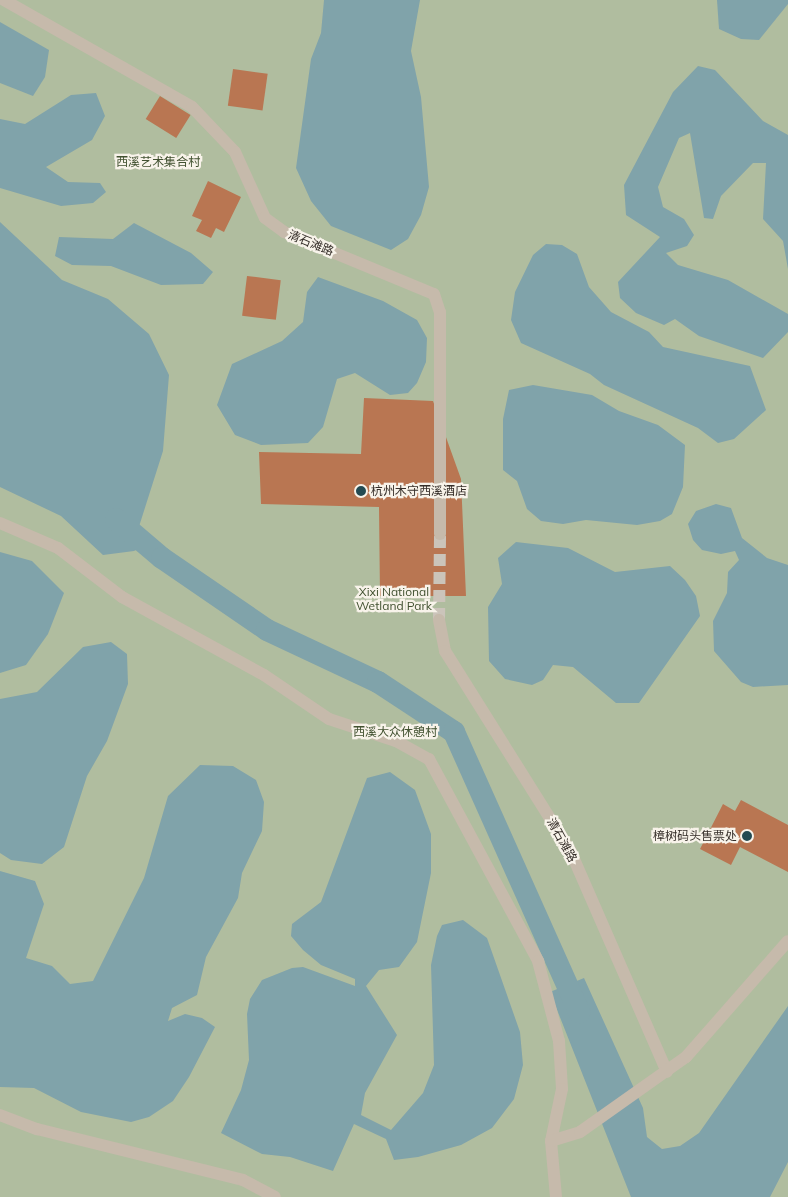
<!DOCTYPE html>
<meta charset="utf-8">
<style>
body{margin:0}
#map{position:relative;width:788px;height:1197px;overflow:hidden;background:#f0e9de;font-family:Mulish,"Noto Sans SC",sans-serif}
div>[style]{position:absolute}
.green>*{inset:0;background:#b0bd9f;transform-origin:0 0}
.water>*{inset:0;background:#80a3aa}
.canal>*{height:22px;margin:-11px;padding:0 11px;transform-origin:11px;border-radius:11px;background:#80a3aa}
.building>*{inset:0;background:#b97652;transform-origin:0 0}
.minor-tunnel>*{height:12px;margin-top:-6px;transform-origin:0;background:repeating-linear-gradient(90deg,#cbc4ba 0 12px,transparent 0 18px)}
.service>*{height:12px;margin:-6px;padding:0 6px;transform-origin:6px;border-radius:6px;background:#c6baab}
.pedestrian>*{height:12px;margin:-6px;padding:0 6px;transform-origin:6px;border-radius:6px;background:#c6baab}
.minor>*{height:12px;margin:-6px;padding:0 6px;transform-origin:6px;border-radius:6px;background:#c6baab}
.dots>*{width:14px;height:14px;translate:-50% -50%;box-sizing:border-box;border:2px solid #f8f3ea;border-radius:50%}
span{translate:-50% -50%;white-space:nowrap;text-align:center;line-height:1.15;-webkit-text-stroke:4.5px #f8f3ea;paint-order:stroke}
.park-label{font-size:12px;color:#415130}
.street-label{font-size:12px;color:#352e29}
.poi-label{font-size:12px;color:#352e29}
.left{translate:0 -50%;text-align:left}
.right{translate:-100% -50%;text-align:right}
</style>
<div id="map">
<div class="green">
<i style="left:0;top:0;width:788px;height:1197px"></i>
</div>
<div class="water">
<i style="clip-path:polygon(324px 0,420px 0,411px 51px,421px 97px,429px 187px,421px 215px,408px 239px,391px 250px,331px 226px,311px 201px,296px 168px,311px 59px,321px 33px)"></i>
<i style="clip-path:polygon(717px 0,788px 0,788px 4px,759px 40px,741px 39px,719px 29px)"></i>
<i style="clip-path:polygon(0 22px,49px 50px,45px 77px,33px 96px,0 83px)"></i>
<i style="clip-path:polygon(698px 66px,715px 70px,763px 121px,788px 135px,788px 269px,783px 241px,763px 219px,766px 163px,753px 163px,721px 196px,713px 219px,704px 218px,690px 133px,679px 138px,658px 187px,663px 207px,684px 219px,694px 235px,687px 246px,666px 253px,678px 265px,728px 280px,788px 314px,788px 332px,763px 358px,699px 336px,675px 319px,664px 325px,636px 313px,620px 298px,618px 282px,660px 237px,626px 215px,624px 185px,673px 92px)"></i>
<i style="clip-path:polygon(96px 93px,105px 116px,92px 140px,46px 167px,68px 182px,100px 183px,106px 192px,93px 203px,61px 206px,0 188px,0 119px,25px 124px,71px 95px)"></i>
<i style="clip-path:polygon(0 222px,62px 280px,108px 299px,149px 334px,169px 375px,163px 451px,136px 536px,146px 545px,134px 551px,103px 555px,61px 516px,0 487px)"></i>
<i style="clip-path:polygon(134px 223px,191px 253px,213px 272px,203px 284px,161px 285px,111px 266px,72px 265px,55px 256px,59px 237px,113px 239px)"></i>
<i style="clip-path:polygon(546px 244px,562px 245px,577px 254px,589px 287px,611px 312px,649px 332px,663px 347px,750px 366px,766px 410px,734px 439px,718px 443px,698px 428px,604px 385px,590px 374px,521px 343px,511px 320px,515px 292px,533px 255px)"></i>
<i style="clip-path:polygon(318px 277px,383px 301px,417px 320px,427px 338px,426px 362px,417px 383px,408px 393px,390px 395px,355px 373px,337px 379px,323px 427px,308px 443px,261px 445px,235px 435px,217px 405px,232px 364px,282px 341px,303px 322px,307px 292px)"></i>
<i style="clip-path:polygon(533px 385px,592px 395px,619px 411px,658px 425px,685px 445px,683px 487px,672px 514px,660px 521px,637px 525px,586px 520px,563px 524px,541px 521px,527px 509px,517px 481px,503px 470px,503px 419px,509px 390px)"></i>
<i style="clip-path:polygon(716px 504px,731px 508px,742px 538px,767px 558px,788px 565px,788px 685px,753px 687px,741px 682px,714px 651px,713px 621px,727px 593px,728px 572px,739px 560px,735px 551px,721px 554px,702px 550px,693px 540px,688px 524px,696px 511px)"></i>
<i style="clip-path:polygon(516px 542px,568px 548px,615px 572px,670px 566px,685px 580px,696px 596px,700px 616px,639px 703px,616px 703px,573px 667px,553px 665px,543px 680px,532px 685px,505px 679px,489px 661px,488px 607px,502px 584px,498px 558px)"></i>
<i style="clip-path:polygon(0 552px,32px 561px,64px 593px,48px 634px,26px 665px,0 673px)"></i>
<i style="clip-path:polygon(111px 642px,127px 654px,128px 684px,107px 741px,87px 776px,64px 847px,42px 864px,11px 860px,0 853px,0 699px,37px 692px,83px 647px)"></i>
<i style="clip-path:polygon(200px 765px,233px 766px,256px 780px,264px 802px,262px 831px,242px 873px,238px 898px,206px 957px,197px 995px,172px 1008px,168px 1021px,185px 1014px,202px 1018px,215px 1027px,189px 1077px,173px 1101px,149px 1117px,131px 1122px,81px 1112px,34px 1088px,0 1087px,0 871px,35px 881px,44px 904px,26px 958px,52px 966px,70px 984px,93px 981px,144px 878px,168px 796px)"></i>
<i style="clip-path:polygon(390px 772px,415px 790px,431px 834px,431px 873px,417px 942px,399px 967px,379px 970px,366px 986px,397px 1035px,365px 1093px,361px 1115px,391px 1130px,423px 1093px,434px 1065px,431px 965px,437px 936px,442px 925px,463px 920px,487px 938px,520px 1032px,523px 1065px,514px 1099px,492px 1128px,461px 1145px,418px 1157px,394px 1160px,386px 1139px,354px 1124px,333px 1171px,290px 1157px,262px 1154px,221px 1133px,241px 1090px,249px 1060px,247px 1014px,250px 999px,262px 980px,292px 968px,303px 967px,355px 986px,355px 979px,321px 965px,303px 950px,291px 936px,292px 924px,321px 902px,367px 778px)"></i>
<i style="clip-path:polygon(584px 978px,643px 1108px,647px 1137px,662px 1149px,680px 1146px,699px 1133px,788px 1006px,788px 1162px,770px 1197px,631px 1197px,550px 992px)"></i>
</div>
<div class="canal">
<i style="left:116px;top:519px;width:60px;rotate:40.3deg"></i>
<i style="left:162px;top:558px;width:127px;rotate:34.4deg"></i>
<i style="left:267px;top:630px;width:123px;rotate:25.1deg"></i>
<i style="left:378px;top:682px;width:91px;rotate:33.3deg"></i>
<i style="left:454px;top:732px;width:307px;rotate:65.9deg"></i>
</div>
<div class="building">
<i style="left:233px;top:69px;width:35px;height:37px;rotate:8deg"></i>
<i style="left:160px;top:96px;width:36px;height:27px;rotate:32deg"></i>
<i style="clip-path:polygon(208px 181px,241px 197px,224px 232px,216px 228px,211px 238px,196px 231px,202px 220px,192px 216px)"></i>
<i style="left:247px;top:276px;width:34px;height:40px;rotate:7deg"></i>
<i style="clip-path:polygon(364px 398px,433px 401px,461px 479px,466px 596px,380px 596px,379px 507px,261px 504px,259px 452px,361px 454px)"></i>
<i style="clip-path:polygon(741px 800px,788px 825px,788px 872px,740px 847px,731px 865px,700px 849px,723px 804px,735px 811px)"></i>
</div>
<div class="minor-tunnel">
<i style="left:439px;top:620px;width:86px;rotate:-89.3deg"></i>
</div>
<div class="service">
<i style="left:37px;top:1129px;width:212px;rotate:13.9deg"></i>
<i style="left:243px;top:1180px;width:36px;rotate:28deg"></i>
</div>
<div class="pedestrian">
<i style="left:0;top:523px;width:63px;rotate:23.3deg"></i>
<i style="left:58px;top:548px;width:81px;rotate:37.4deg"></i>
<i style="left:122px;top:597px;width:162px;rotate:28.8deg"></i>
<i style="left:264px;top:675px;width:78px;rotate:34.1deg"></i>
<i style="left:329px;top:719px;width:71px;rotate:18.2deg"></i>
<i style="left:396px;top:741px;width:38px;rotate:29deg"></i>
<i style="left:429px;top:759px;width:230px;rotate:61.6deg"></i>
<i style="left:538px;top:961px;width:83px;rotate:75.3deg"></i>
<i style="left:559px;top:1041px;width:48px;rotate:86.4deg"></i>
<i style="left:562px;top:1089px;width:53px;rotate:101.9deg"></i>
<i style="left:0;top:1115px;width:40px;rotate:21deg"></i>
</div>
<div class="minor">
<i style="left:4px;top:0;width:216px;rotate:29.6deg"></i>
<i style="left:192px;top:107px;width:62px;rotate:46.3deg"></i>
<i style="left:235px;top:152px;width:72px;rotate:65.6deg"></i>
<i style="left:265px;top:218px;width:24px;rotate:36deg"></i>
<i style="left:284px;top:232px;width:162px;rotate:22.5deg"></i>
<i style="left:434px;top:294px;width:19px;rotate:72deg"></i>
<i style="left:440px;top:312px;width:222px;rotate:90deg"></i>
<i style="left:439px;top:620px;width:32px;rotate:79deg"></i>
<i style="left:445px;top:651px;width:235px;rotate:57.9deg"></i>
<i style="left:570px;top:850px;width:242px;rotate:66.4deg"></i>
<i style="left:556px;top:1197px;width:56px;rotate:-95.1deg"></i>
<i style="left:551px;top:1141px;width:30px;rotate:-17deg"></i>
<i style="left:580px;top:1132px;width:130px;rotate:-35.3deg"></i>
<i style="left:686px;top:1057px;width:154px;rotate:-48.7deg"></i>
</div>
<div class="dots">
<i style="left:361px;top:491px;background:#234a52"></i>
<i style="left:747px;top:836px;background:#234a52"></i>
</div>
<div class="park-label">
<span style="left:158px;top:162px">西溪艺术集合村</span>
<span style="left:394px;top:599px">Xixi National<br>Wetland Park</span>
<span style="left:395px;top:732px">西溪大众休憩村</span>
</div>
<div class="street-label">
<span style="left:311px;top:243px;rotate:22deg">清石滩路</span>
<span style="left:562px;top:840px;rotate:61deg">清石滩路</span>
</div>
<div class="poi-label">
<span class="left" style="left:371px;top:491px">杭州木守西溪酒店</span>
<span class="right" style="left:737px;top:836px">樟树码头售票处</span>
</div>
</div>
